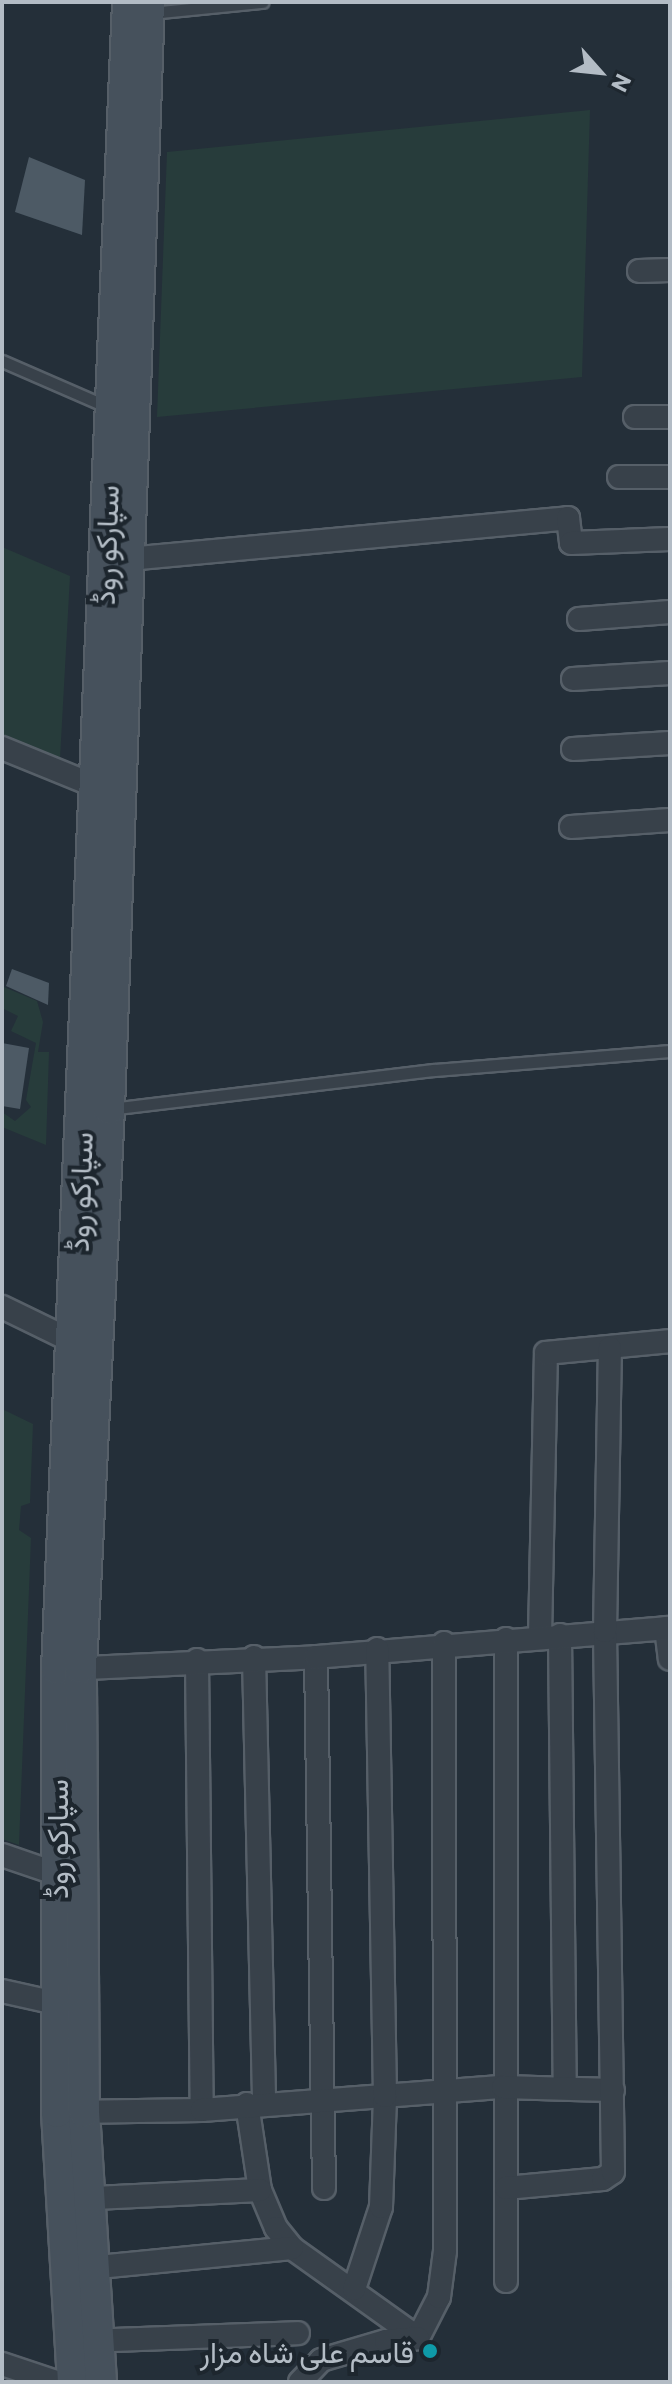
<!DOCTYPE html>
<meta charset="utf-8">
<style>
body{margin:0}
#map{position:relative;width:672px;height:2384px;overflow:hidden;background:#242f39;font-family:Commissioner,Vazirmatn,sans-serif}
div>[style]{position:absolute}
.green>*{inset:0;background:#273c3b}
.building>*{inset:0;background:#4d5a65}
.roads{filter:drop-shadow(2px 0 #565f68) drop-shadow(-2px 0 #565f68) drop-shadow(0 2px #565f68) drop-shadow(0 -2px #565f68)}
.lane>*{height:11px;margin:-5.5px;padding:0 5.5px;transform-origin:5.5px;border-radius:5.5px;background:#38414a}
.street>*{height:22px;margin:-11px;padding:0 11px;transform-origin:11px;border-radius:11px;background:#38414a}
.secondary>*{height:30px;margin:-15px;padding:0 15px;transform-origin:15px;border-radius:15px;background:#46515c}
.dots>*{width:22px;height:22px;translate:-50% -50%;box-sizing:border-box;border:4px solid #1d262e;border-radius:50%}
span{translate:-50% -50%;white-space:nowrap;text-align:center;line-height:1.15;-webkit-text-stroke:8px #1d262e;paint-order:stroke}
.street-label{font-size:30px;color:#b3bcc5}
.poi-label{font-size:30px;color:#b3bcc5}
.right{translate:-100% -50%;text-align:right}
.frame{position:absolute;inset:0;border:4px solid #b3bcc5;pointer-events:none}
.north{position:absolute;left:560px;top:32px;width:80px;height:80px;-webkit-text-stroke:6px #1d262e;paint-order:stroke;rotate:117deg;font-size:22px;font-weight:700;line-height:32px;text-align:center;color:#b3bcc5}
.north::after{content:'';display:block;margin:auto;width:28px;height:36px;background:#b3bcc5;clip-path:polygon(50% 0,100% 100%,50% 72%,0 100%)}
</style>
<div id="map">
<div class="green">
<i style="clip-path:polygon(590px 110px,582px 377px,157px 417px,167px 152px)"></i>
<i style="clip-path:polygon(2px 547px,70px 576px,60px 759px,2px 736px)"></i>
<i style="clip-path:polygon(4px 987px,37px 1001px,43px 1022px,38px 1052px,49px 1052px,46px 1145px,2px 1127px,2px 1112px,15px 1121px,31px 1107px,26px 1100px,36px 1043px,11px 1031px,18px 1016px,2px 1008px)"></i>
<i style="clip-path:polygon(2px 1409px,33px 1424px,30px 1503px,21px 1506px,19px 1530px,31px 1538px,19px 1845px,2px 1839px)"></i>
</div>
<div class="building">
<i style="clip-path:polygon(29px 157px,85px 180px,82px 235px,15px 212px)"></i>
<i style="clip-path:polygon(12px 969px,49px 983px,48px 1005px,6px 986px)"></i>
<i style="clip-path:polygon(2px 1043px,29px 1048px,20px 1109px,2px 1106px)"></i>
</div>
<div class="roads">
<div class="lane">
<i style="left:151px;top:13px;width:112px;rotate:-5.7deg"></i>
<i style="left:2px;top:361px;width:118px;rotate:23.5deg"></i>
<i style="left:110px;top:1109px;width:326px;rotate:-6.9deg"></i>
<i style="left:434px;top:1070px;width:237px;rotate:-4.6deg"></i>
</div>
<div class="street">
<i style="left:639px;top:271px;width:31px;rotate:-2deg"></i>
<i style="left:635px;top:417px;width:35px"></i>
<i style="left:619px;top:477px;width:51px"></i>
<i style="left:128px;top:559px;width:442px;rotate:-5.3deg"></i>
<i style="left:568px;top:518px;width:25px;rotate:83deg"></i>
<i style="left:571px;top:543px;width:99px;rotate:-2.3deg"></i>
<i style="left:579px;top:619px;width:91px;rotate:-4.4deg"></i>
<i style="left:573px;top:679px;width:97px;rotate:-3.5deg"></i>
<i style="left:2px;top:748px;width:100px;rotate:22.2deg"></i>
<i style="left:573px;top:749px;width:97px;rotate:-3.5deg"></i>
<i style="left:571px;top:827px;width:99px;rotate:-4deg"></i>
<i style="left:2px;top:1307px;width:80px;rotate:25.9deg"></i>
<i style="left:666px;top:1628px;width:31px;rotate:83deg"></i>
<i style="left:560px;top:1635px;width:453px;rotate:89.4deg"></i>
<i style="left:540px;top:1637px;width:284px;rotate:-88.8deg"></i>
<i style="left:546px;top:1353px;width:125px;rotate:-5.5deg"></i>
<i style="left:506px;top:1639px;width:642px;rotate:90deg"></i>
<i style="left:254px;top:1657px;width:445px;rotate:88.7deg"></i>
<i style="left:316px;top:1657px;width:531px;rotate:89.14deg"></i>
<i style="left:197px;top:1660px;width:450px;rotate:89.4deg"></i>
<i style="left:66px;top:1669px;width:250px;rotate:-2.7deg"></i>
<i style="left:316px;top:1657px;width:355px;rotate:-4.7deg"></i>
<i style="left:2px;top:1855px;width:56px;rotate:18.8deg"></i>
<i style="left:2px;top:1991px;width:55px;rotate:12.5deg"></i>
<i style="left:247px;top:2104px;width:87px;rotate:81.4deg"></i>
<i style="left:260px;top:2190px;width:41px;rotate:67.2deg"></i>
<i style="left:276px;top:2228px;width:26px;rotate:51deg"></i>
<i style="left:292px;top:2248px;width:155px;rotate:35.5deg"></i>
<i style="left:72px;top:2112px;width:130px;rotate:-0.9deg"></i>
<i style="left:202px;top:2110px;width:302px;rotate:-4.4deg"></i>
<i style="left:503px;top:2087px;width:110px;rotate:1.6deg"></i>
<i style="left:506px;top:2188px;width:97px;rotate:-5.3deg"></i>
<i style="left:603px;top:2179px;width:12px;rotate:-35deg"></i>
<i style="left:613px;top:2172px;width:541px;rotate:-90.85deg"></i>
<i style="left:605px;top:1631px;width:283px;rotate:-89deg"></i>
<i style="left:74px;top:2199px;width:186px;rotate:-2.8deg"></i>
<i style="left:78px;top:2269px;width:215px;rotate:-5.6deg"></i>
<i style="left:354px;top:2289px;width:86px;rotate:-71.8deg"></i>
<i style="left:381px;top:2207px;width:111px;rotate:-87.9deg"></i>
<i style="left:385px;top:2096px;width:447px;rotate:-91deg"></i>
<i style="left:418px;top:2338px;width:46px;rotate:-62.9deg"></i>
<i style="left:439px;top:2297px;width:46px;rotate:-82.6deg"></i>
<i style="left:445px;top:2251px;width:608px;rotate:-90.09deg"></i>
<i style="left:84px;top:2341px;width:214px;rotate:-2.1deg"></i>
<i style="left:2px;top:2364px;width:57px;rotate:18.4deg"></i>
<i style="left:300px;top:2382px;width:30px;rotate:-46deg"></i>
<i style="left:321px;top:2360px;width:68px;rotate:-16.3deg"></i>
<i style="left:386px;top:2341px;width:32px;rotate:-5deg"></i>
</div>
<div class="secondary">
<i style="left:73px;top:2382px;width:270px;rotate:-93.4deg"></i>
<i style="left:57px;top:2112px;width:443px;rotate:-90deg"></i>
<i style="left:57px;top:1669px;width:1669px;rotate:-87.56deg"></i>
<i style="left:101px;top:2382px;width:271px;rotate:-93.6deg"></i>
<i style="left:84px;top:2112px;width:444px;rotate:-90.4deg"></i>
<i style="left:81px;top:1668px;width:560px;rotate:-87.13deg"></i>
<i style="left:109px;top:1109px;width:1108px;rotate:-87.93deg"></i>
</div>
</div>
<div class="dots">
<i style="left:430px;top:2351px;background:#0f9aa8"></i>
</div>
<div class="street-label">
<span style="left:105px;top:545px;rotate:-88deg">سپارکو روڈ</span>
<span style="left:79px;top:1192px;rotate:-88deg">سپارکو روڈ</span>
<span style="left:56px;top:1839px;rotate:-90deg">سپارکو روڈ</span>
</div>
<div class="poi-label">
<span class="right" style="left:414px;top:2351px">قاسم علی شاہ مزار</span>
</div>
<div class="frame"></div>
<div class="north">N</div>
</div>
